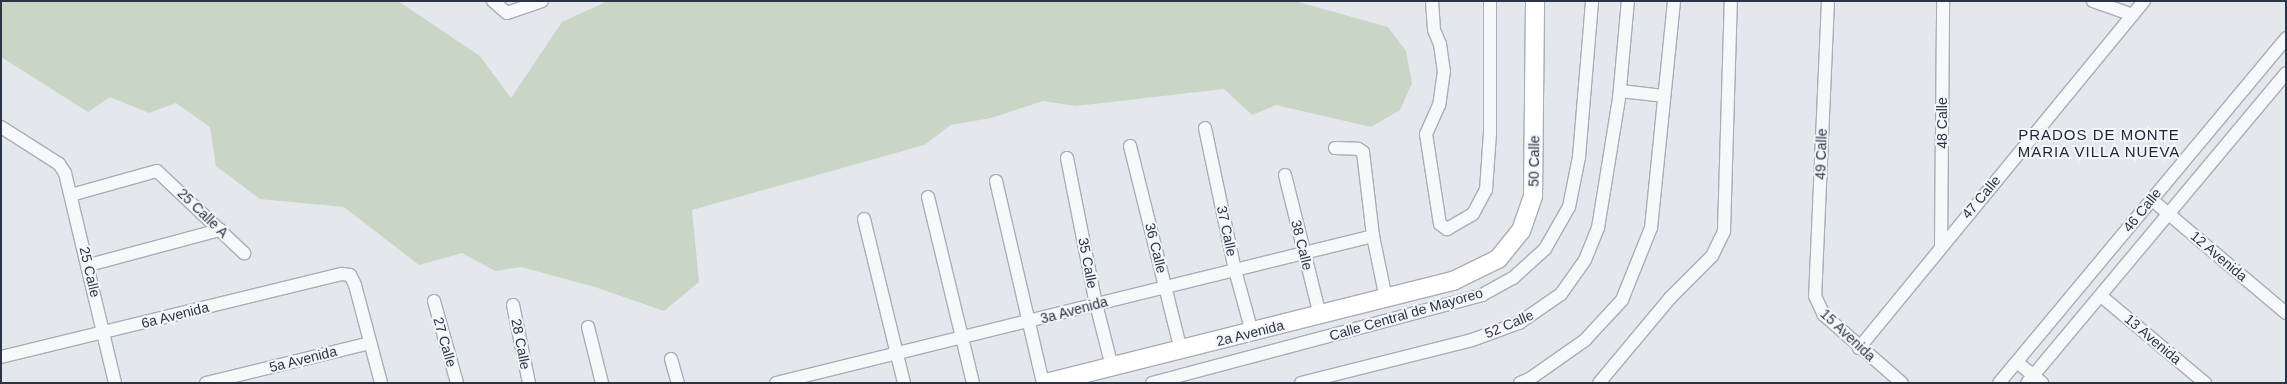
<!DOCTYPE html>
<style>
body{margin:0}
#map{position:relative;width:2287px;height:384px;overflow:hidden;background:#e4e7ec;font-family:Helvetica,sans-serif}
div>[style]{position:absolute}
.green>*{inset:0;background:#c9d6c5}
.roads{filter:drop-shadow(1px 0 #a9aeb7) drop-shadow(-1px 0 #a9aeb7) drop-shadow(0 1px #a9aeb7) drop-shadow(0 -1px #a9aeb7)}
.minor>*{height:12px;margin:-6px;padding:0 6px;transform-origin:6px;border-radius:6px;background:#f7f8fa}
.secondary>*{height:18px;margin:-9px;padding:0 9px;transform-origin:9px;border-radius:9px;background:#fff}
span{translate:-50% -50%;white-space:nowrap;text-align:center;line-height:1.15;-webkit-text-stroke:4px #f4f6f9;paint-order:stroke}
.street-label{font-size:14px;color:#2b3445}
.neighbourhood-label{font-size:15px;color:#1d2536;letter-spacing:1px}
.frame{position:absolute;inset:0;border:2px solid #2b3445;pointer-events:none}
</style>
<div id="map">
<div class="green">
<i style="clip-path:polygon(1px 1px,398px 1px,480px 56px,511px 98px,562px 22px,608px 1px,1295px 1px,1388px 27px,1406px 51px,1412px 83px,1400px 110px,1371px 127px,1276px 105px,1252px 115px,1224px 89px,1076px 106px,1043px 101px,991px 118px,951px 125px,924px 145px,692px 210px,699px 282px,664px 311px,595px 287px,521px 267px,495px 271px,462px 253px,419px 265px,344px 207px,260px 199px,216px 166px,210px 127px,176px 103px,149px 113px,110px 97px,88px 112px,1px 57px)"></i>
</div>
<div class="roads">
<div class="minor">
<i style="left:493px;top:1px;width:18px;rotate:41deg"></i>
<i style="left:507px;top:13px;width:37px;rotate:-19deg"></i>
<i style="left:1432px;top:1px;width:29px;rotate:86deg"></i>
<i style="left:1434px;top:30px;width:15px;rotate:67deg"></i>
<i style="left:1440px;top:44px;width:27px;rotate:82deg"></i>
<i style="left:1444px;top:71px;width:34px;rotate:98deg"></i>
<i style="left:1439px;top:105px;width:32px;rotate:114deg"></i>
<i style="left:1426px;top:134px;width:91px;rotate:81.2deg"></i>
<i style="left:1440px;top:224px;width:9px;rotate:36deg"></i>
<i style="left:1447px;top:229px;width:30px;rotate:-30deg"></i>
<i style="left:1473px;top:214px;width:27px;rotate:-62deg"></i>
<i style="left:1486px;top:190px;width:57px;rotate:-86deg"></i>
<i style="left:1490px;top:133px;width:132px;rotate:-90deg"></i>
<i style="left:1828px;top:1px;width:295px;rotate:92.5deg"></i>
<i style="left:1815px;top:296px;width:21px;rotate:65deg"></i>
<i style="left:1824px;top:315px;width:103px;rotate:41.1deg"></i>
<i style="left:2093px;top:1px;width:42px;rotate:19.3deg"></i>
<i style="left:1620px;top:91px;width:44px;rotate:6.5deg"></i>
<i style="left:1px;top:127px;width:69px;rotate:32.5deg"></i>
<i style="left:59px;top:164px;width:11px;rotate:56deg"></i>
<i style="left:65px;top:173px;width:216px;rotate:76.6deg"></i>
<i style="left:1205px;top:128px;width:145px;rotate:78.1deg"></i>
<i style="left:1235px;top:270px;width:64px;rotate:74.7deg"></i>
<i style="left:1130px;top:146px;width:210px;rotate:76deg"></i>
<i style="left:1335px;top:148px;width:23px;rotate:2deg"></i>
<i style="left:1358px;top:149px;width:6px;rotate:31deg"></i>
<i style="left:1363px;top:152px;width:85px;rotate:83.2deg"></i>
<i style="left:1373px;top:236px;width:64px;rotate:78.3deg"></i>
<i style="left:1067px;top:158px;width:149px;rotate:78.8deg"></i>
<i style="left:1096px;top:304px;width:65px;rotate:75.7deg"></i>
<i style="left:1285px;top:175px;width:144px;rotate:76deg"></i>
<i style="left:996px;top:181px;width:207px;rotate:76.9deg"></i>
<i style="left:71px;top:195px;width:89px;rotate:-15.6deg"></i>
<i style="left:157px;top:171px;width:120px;rotate:43.3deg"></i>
<i style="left:928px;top:197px;width:191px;rotate:76.4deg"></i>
<i style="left:2151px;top:199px;width:177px;rotate:40.2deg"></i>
<i style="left:864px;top:219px;width:169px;rotate:76.3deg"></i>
<i style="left:1941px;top:246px;width:245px;rotate:-89.5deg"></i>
<i style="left:89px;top:265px;width:136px;rotate:-15deg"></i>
<i style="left:2101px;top:296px;width:136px;rotate:39.9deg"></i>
<i style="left:434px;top:301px;width:85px;rotate:74.3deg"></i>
<i style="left:513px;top:305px;width:80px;rotate:78.4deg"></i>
<i style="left:588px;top:327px;width:58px;rotate:76deg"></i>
<i style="left:1859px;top:348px;width:449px;rotate:-50.6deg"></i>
<i style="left:1px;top:357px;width:351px;rotate:-13.7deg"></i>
<i style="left:342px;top:274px;width:8px;rotate:7deg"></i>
<i style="left:350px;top:275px;width:11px;rotate:63deg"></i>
<i style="left:355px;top:285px;width:101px;rotate:75.1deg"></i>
<i style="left:671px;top:359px;width:25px;rotate:74deg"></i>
<i style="left:2017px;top:362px;width:33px;rotate:40deg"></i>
<i style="left:206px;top:383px;width:169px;rotate:-13.7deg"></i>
<i style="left:776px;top:383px;width:615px;rotate:-13.83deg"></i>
<i style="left:1152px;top:383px;width:342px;rotate:-14.9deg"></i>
<i style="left:1482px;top:295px;width:35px;rotate:-29deg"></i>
<i style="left:1513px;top:278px;width:43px;rotate:-42.2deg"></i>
<i style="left:1545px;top:249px;width:48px;rotate:-60.3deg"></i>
<i style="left:1569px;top:207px;width:51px;rotate:-78.7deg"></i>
<i style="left:1579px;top:157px;width:157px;rotate:-85.2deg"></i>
<i style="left:1301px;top:383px;width:176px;rotate:-14.1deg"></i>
<i style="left:1472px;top:340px;width:50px;rotate:-19.9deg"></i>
<i style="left:1519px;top:323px;width:51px;rotate:-34.6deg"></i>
<i style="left:1561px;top:294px;width:42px;rotate:-54.8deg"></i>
<i style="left:1585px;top:260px;width:35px;rotate:-68deg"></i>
<i style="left:1598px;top:228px;width:131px;rotate:-80.8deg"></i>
<i style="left:1619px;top:99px;width:98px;rotate:-84.8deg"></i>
<i style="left:1520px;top:383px;width:12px;rotate:-24deg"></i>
<i style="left:1531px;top:378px;width:66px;rotate:-35.1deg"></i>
<i style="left:1585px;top:340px;width:54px;rotate:-47.2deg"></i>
<i style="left:1622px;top:300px;width:78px;rotate:-68.1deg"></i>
<i style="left:1651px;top:228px;width:228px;rotate:-84.2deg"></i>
<i style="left:1599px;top:383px;width:111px;rotate:-50.1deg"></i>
<i style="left:1670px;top:298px;width:59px;rotate:-45deg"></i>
<i style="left:1712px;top:256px;width:28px;rotate:-64deg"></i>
<i style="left:1724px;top:231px;width:230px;rotate:-88.3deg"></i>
<i style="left:1999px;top:383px;width:449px;rotate:-50.2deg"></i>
<i style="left:2027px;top:383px;width:404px;rotate:-50.1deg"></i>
</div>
<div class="secondary">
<i style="left:1046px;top:383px;width:420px;rotate:-14.1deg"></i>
<i style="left:1453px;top:281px;width:50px;rotate:-26.1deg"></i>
<i style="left:1498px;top:259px;width:36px;rotate:-51deg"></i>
<i style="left:1521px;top:231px;width:37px;rotate:-71deg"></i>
<i style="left:1533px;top:196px;width:195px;rotate:-89.4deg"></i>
</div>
</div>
<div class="street-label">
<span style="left:1942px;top:123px;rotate:-90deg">48 Calle</span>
<span style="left:1821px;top:154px;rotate:-88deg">49 Calle</span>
<span style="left:1534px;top:161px;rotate:-89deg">50 Calle</span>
<span style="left:1981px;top:197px;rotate:-50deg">47 Calle</span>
<span style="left:2142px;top:210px;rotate:-51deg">46 Calle</span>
<span style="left:203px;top:213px;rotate:44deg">25 Calle A</span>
<span style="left:1227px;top:231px;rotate:78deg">37 Calle</span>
<span style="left:1302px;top:245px;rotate:76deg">38 Calle</span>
<span style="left:1156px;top:248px;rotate:76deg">36 Calle</span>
<span style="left:2219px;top:256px;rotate:40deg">12 Avenida</span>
<span style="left:1088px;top:263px;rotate:79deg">35 Calle</span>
<span style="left:90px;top:272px;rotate:77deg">25 Calle</span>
<span style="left:1074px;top:310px;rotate:-15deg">3a Avenida</span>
<span style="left:1406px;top:314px;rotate:-16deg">Calle Central de Mayoreo</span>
<span style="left:175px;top:315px;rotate:-14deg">6a Avenida</span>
<span style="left:1509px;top:324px;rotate:-23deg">52 Calle</span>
<span style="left:1250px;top:333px;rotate:-14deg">2a Avenida</span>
<span style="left:1848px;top:335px;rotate:43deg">15 Avenida</span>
<span style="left:2153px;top:339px;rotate:40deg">13 Avenida</span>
<span style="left:445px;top:342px;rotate:74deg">27 Calle</span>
<span style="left:521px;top:344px;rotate:79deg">28 Calle</span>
<span style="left:303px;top:359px;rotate:-14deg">5a Avenida</span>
</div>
<div class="neighbourhood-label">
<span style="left:2099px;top:143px">PRADOS DE MONTE<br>MARIA VILLA NUEVA</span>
</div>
<div class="frame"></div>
</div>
